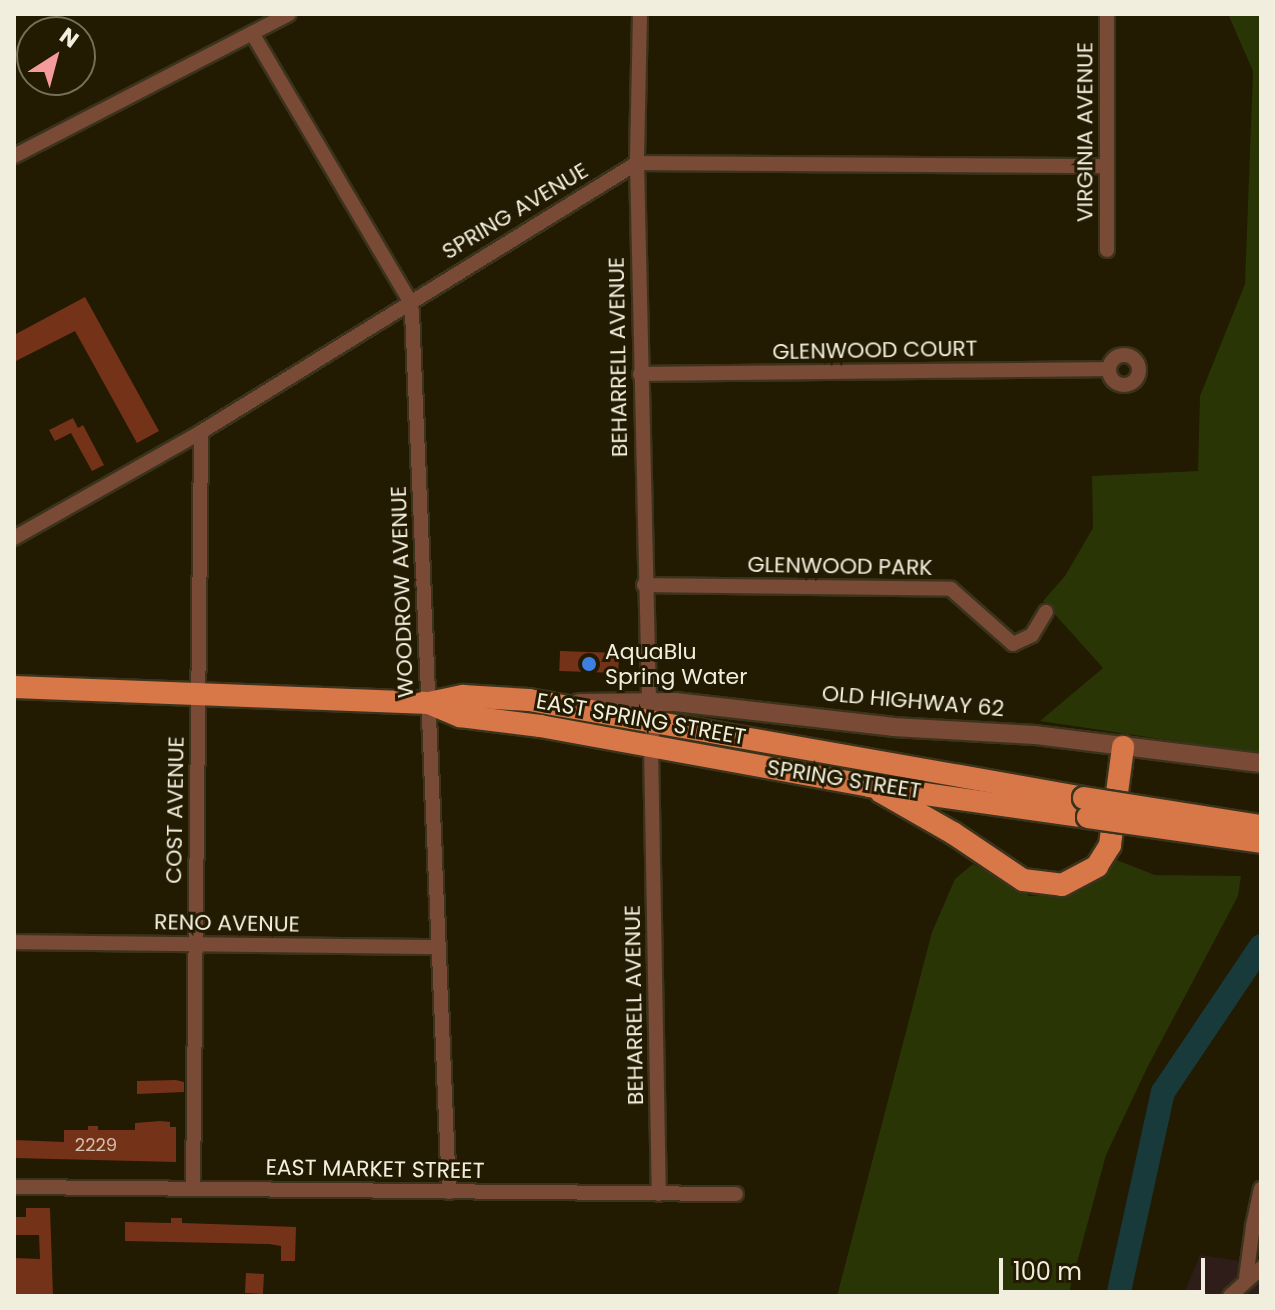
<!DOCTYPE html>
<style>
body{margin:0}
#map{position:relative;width:1275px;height:1310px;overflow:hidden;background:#221a01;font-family:Poppins,sans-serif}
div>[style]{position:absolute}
.industrial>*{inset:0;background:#2f1d1a}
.green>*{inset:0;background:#293504}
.river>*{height:24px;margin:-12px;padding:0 12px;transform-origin:12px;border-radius:12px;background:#183a3a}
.building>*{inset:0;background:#743318;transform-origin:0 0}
.roads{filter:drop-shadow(2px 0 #3b331c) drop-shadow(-2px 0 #3b331c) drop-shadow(0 2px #3b331c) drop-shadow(0 -2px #3b331c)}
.minor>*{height:14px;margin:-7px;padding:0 7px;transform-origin:7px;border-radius:7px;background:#794a35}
.minor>.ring{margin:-7px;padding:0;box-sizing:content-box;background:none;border:14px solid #794a35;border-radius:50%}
.tertiary>*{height:18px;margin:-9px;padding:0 9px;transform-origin:9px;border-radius:9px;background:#794a35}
.primary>*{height:22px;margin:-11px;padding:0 11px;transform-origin:11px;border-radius:11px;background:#d87748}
.bridges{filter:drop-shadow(2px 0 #3b331c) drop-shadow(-2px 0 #3b331c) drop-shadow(0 2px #3b331c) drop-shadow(0 -2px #3b331c)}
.primary-bridge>*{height:22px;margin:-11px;padding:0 11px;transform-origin:11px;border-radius:11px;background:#d87748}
.dots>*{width:22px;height:22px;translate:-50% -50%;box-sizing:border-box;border:4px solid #221a01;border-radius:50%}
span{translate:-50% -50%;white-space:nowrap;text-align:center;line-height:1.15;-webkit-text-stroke:6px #221a01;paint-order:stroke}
.number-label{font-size:18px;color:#d2bfac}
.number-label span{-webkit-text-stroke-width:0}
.street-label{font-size:22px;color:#f2eede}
.poi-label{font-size:22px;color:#f2eede}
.left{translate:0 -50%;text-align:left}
.frame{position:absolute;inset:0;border:16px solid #f2eede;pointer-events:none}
.north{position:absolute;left:16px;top:16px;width:80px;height:80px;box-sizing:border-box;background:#221a01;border:2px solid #756f59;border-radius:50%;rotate:36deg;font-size:22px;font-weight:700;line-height:32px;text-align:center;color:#f2eede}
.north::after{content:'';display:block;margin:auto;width:28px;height:36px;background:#f59b9b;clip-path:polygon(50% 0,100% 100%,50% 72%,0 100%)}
.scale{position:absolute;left:999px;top:1258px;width:206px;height:36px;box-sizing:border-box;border:4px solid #f2eede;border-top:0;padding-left:10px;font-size:24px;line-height:28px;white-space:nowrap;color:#f2eede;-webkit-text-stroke:6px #221a01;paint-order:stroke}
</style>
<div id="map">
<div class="industrial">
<i style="clip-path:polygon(1200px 1255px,1261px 1264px,1261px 1296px,1183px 1296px)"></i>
</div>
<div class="green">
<i style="clip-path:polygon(1228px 14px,1261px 14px,1261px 754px,1040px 721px,1103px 668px,1043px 601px,1065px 576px,1093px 528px,1092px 476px,1198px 471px,1200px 396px,1245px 284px,1253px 71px)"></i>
<i style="clip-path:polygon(1114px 859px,1155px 875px,1241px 876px,1238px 896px,1147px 1068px,1106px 1155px,1068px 1296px,837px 1296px,932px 932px,955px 879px,973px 864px,1030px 896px,1081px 891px)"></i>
</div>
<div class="river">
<i style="left:1118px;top:1296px;width:209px;rotate:-77.6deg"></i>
<i style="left:1163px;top:1092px;width:176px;rotate:-56.1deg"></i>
</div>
<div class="building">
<i style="clip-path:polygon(85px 297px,159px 431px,137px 443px,75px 331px,14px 362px,14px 335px)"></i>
<i style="clip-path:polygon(73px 418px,78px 428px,83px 425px,104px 465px,92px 471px,71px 433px,55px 441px,49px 430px)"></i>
<i style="left:560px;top:651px;width:59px;height:20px;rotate:2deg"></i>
<i style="clip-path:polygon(176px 1080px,184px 1082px,184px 1092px,137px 1094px,137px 1081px)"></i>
<i style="clip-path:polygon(160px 1121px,170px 1122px,170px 1127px,176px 1127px,176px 1162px,14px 1158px,14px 1140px,64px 1142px,64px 1130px,88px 1130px,88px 1126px,98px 1126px,98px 1130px,135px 1130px,135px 1123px)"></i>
<i style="clip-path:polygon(26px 1208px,50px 1208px,53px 1296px,14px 1296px,14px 1258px,40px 1259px,39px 1235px,14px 1235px,14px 1217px,26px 1217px)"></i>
<i style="clip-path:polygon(171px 1218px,182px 1218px,182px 1223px,296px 1227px,295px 1261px,281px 1261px,281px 1246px,269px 1244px,125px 1241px,125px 1222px,171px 1223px)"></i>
<i style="left:246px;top:1273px;width:18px;height:20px;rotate:3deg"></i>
</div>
<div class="roads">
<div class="minor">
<i style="left:640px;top:14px;width:149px;rotate:91.2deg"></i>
<i style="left:637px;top:163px;width:537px;rotate:88.72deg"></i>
<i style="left:252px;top:33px;width:311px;rotate:59.5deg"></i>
<i style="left:410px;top:301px;width:11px;rotate:80deg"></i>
<i style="left:412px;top:312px;width:881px;rotate:87.59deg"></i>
<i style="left:14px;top:156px;width:309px;rotate:-27.3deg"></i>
<i style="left:1107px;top:250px;width:236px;rotate:-90deg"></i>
<i class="ring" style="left:1109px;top:355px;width:16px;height:16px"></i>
<i style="left:640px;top:374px;width:469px;rotate:-0.6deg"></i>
<i style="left:14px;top:538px;width:215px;rotate:-29.5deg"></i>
<i style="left:201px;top:432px;width:512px;rotate:-31.67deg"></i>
<i style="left:637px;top:163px;width:469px;rotate:0.4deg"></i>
<i style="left:644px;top:585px;width:307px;rotate:0.7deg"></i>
<i style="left:951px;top:589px;width:83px;rotate:41.6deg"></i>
<i style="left:1013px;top:644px;width:21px;rotate:-25deg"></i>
<i style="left:1032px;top:635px;width:27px;rotate:-59deg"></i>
<i style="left:654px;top:720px;width:26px;rotate:97deg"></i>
<i style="left:651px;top:746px;width:448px;rotate:89deg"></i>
<i style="left:14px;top:942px;width:425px;rotate:0.7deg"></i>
<i style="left:14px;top:1187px;width:722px;rotate:0.56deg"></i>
<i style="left:193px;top:1189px;width:757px;rotate:-89.39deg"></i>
<i style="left:1258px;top:1229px;width:6px;rotate:-149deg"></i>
<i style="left:1253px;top:1226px;width:38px;rotate:-78deg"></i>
<i style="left:1246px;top:1278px;width:52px;rotate:-82.3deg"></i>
<i style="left:1230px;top:1296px;width:42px;rotate:-42.1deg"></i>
</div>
<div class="tertiary">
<i style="left:579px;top:703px;width:96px;rotate:-0.6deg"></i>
<i style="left:675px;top:702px;width:219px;rotate:6.5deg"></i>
<i style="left:893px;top:727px;width:142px;rotate:3.2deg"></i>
<i style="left:1035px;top:735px;width:228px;rotate:7.1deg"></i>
</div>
<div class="primary">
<i style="left:14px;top:687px;width:415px;rotate:2.2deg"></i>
<i style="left:429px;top:703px;width:35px;rotate:-12deg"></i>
<i style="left:463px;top:696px;width:66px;rotate:3.5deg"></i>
<i style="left:529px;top:700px;width:564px;rotate:10.01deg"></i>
<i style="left:429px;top:703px;width:34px;rotate:23deg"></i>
<i style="left:460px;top:716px;width:81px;rotate:7.1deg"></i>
<i style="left:540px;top:726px;width:334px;rotate:10.3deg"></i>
<i style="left:869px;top:786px;width:221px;rotate:8.1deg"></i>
<i style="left:881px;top:792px;width:83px;rotate:29.7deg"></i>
<i style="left:953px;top:833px;width:84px;rotate:33.9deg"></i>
<i style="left:1023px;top:880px;width:39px;rotate:7deg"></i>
<i style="left:1062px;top:885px;width:40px;rotate:-28deg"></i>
<i style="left:1097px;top:866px;width:25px;rotate:-58deg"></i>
<i style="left:1110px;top:845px;width:99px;rotate:-82.4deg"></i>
</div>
</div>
<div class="bridges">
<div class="primary-bridge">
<i style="left:1084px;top:798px;width:179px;rotate:9deg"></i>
<i style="left:1088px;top:817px;width:175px;rotate:8.2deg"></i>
</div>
</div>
<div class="dots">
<i style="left:589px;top:664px;background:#3f7fe0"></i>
</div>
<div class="number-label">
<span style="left:96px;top:1145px">2229</span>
</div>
<div class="street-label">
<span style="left:1085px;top:132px;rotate:-90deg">VIRGINIA AVENUE</span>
<span style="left:515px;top:211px;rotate:-31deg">SPRING AVENUE</span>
<span style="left:875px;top:350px;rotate:-1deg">GLENWOOD COURT</span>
<span style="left:618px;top:357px;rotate:-91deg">BEHARRELL AVENUE</span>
<span style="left:840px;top:566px;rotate:1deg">GLENWOOD PARK</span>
<span style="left:402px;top:592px;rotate:-92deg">WOODROW AVENUE</span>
<span style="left:913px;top:701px;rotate:5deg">OLD HIGHWAY 62</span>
<span style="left:641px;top:719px;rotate:10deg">EAST SPRING STREET</span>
<span style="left:844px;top:779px;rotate:9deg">SPRING STREET</span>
<span style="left:175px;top:810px;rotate:-89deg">COST AVENUE</span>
<span style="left:227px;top:923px;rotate:1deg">RENO AVENUE</span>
<span style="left:634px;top:1005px;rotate:-91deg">BEHARRELL AVENUE</span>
<span style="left:375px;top:1169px;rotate:1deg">EAST MARKET STREET</span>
</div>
<div class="poi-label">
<span class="left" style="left:605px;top:664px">AquaBlu<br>Spring Water</span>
</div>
<div class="frame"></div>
<div class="north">N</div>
<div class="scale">100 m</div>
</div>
